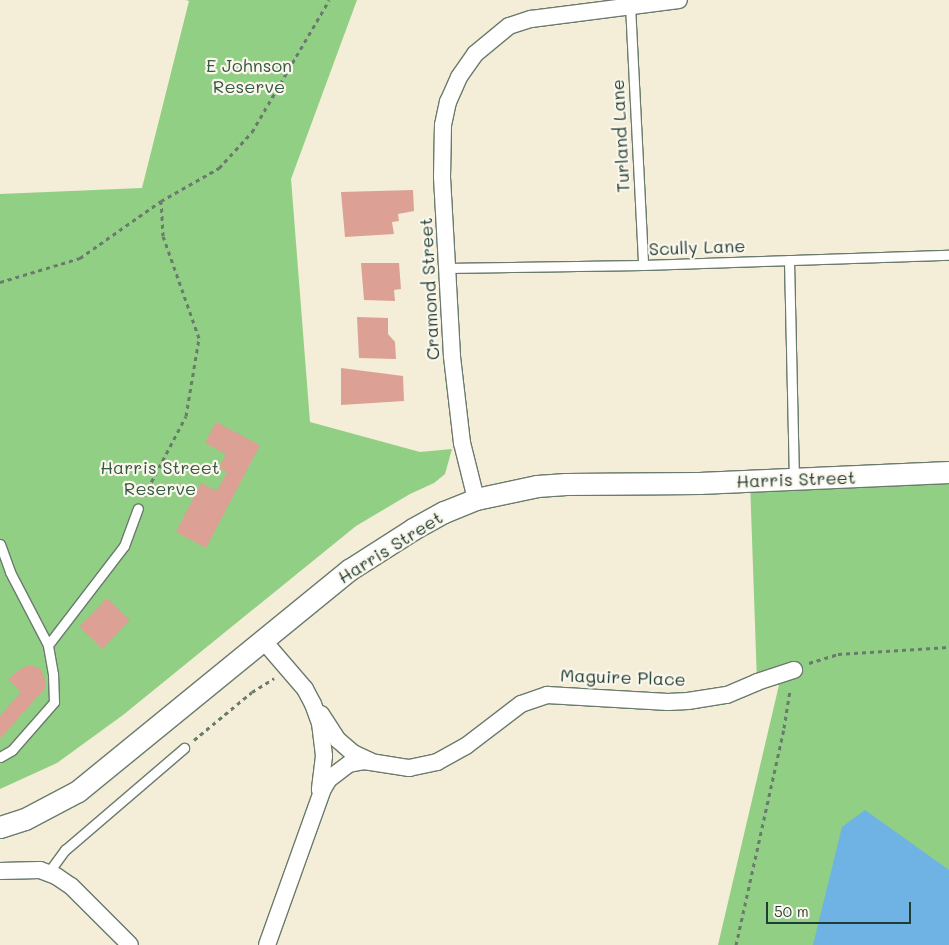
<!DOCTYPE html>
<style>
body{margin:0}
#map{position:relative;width:949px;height:945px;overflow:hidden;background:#f4edd7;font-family:Mali,sans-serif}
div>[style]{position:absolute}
.green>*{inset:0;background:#91cf84}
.water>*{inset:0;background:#6fb2e4}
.building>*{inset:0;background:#dca094;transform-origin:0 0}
.path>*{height:3px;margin-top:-1.5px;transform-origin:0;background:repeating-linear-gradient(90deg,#6a7b6d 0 4px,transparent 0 8px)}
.roads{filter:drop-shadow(1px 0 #6a7b6d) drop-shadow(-1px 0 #6a7b6d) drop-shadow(0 1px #6a7b6d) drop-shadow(0 -1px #6a7b6d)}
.service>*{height:9px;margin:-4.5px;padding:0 4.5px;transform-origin:4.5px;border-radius:4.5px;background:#fff}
.minor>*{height:16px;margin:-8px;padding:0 8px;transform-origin:8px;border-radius:8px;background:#fff}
.tertiary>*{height:21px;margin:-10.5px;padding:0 10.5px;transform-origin:10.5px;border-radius:10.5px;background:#fff}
span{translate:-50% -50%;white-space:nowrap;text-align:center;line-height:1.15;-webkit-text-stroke:4.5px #fbf7ec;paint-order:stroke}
.park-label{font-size:18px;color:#365a44}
.street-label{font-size:18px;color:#1f3d34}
.scale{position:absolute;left:766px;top:902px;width:145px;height:22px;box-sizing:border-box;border:2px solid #1f3d34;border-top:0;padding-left:6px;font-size:15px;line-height:18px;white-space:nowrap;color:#1f3d34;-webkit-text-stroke:4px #fbf7ec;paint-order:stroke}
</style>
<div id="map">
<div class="green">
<i style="clip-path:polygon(186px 0,357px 0,291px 179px,310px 422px,420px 452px,452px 449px,445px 474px,434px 483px,410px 494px,356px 526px,123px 715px,57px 763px,0 789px,0 194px,142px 188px,189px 1px)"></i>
<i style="clip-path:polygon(949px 475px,949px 945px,718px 945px,779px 685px,757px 682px,750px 481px)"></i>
</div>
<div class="water">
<i style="clip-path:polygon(865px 810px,949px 870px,949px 945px,813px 945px,842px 827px)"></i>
</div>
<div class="building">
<i style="clip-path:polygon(413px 190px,414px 211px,398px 214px,399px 221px,392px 222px,394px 234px,345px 237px,341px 192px)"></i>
<i style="clip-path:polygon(361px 263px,399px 263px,401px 289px,394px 290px,395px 301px,364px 300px)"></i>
<i style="clip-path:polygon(357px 317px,388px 318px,388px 334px,395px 342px,396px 359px,359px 358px)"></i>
<i style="clip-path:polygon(341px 368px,403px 376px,404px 401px,341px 405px)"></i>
<i style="clip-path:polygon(216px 422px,260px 445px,206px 548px,176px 532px,201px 483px,217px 491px,227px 472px,219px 468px,226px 454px,205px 443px)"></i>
<i style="left:107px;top:598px;width:32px;height:40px;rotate:44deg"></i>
<i style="clip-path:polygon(30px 665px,39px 668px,44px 675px,46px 687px,0 739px,0 716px,21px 692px,8px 679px,22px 668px)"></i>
</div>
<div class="path">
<i style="left:0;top:282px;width:84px;rotate:-16.7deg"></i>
<i style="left:80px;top:258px;width:99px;rotate:-35.1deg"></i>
<i style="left:161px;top:201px;width:67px;rotate:-29.6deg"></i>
<i style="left:219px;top:168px;width:49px;rotate:-47.5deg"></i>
<i style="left:252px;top:132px;width:153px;rotate:-59.7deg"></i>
<i style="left:144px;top:496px;width:90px;rotate:-62.3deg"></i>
<i style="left:186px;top:416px;width:79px;rotate:-80.5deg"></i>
<i style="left:199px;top:338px;width:108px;rotate:-109.4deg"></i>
<i style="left:163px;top:236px;width:34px;rotate:-93deg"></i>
<i style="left:809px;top:663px;width:30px;rotate:-17deg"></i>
<i style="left:838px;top:654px;width:111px;rotate:-3.6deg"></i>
<i style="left:194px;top:740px;width:75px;rotate:-39.6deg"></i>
<i style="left:252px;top:692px;width:26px;rotate:-32deg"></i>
<i style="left:736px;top:945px;width:222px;rotate:-77.5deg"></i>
<i style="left:784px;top:728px;width:39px;rotate:-81deg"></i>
</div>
<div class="roads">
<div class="service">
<i style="left:630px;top:5px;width:260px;rotate:87.1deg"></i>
<i style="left:789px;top:260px;width:219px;rotate:88.7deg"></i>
<i style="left:446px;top:268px;width:197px;rotate:-0.9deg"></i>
<i style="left:643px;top:265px;width:306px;rotate:-1.9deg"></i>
<i style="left:0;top:544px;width:30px;rotate:70deg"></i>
<i style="left:10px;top:572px;width:82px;rotate:62.5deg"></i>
<i style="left:0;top:757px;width:14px;rotate:-30deg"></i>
<i style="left:12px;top:750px;width:64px;rotate:-48.8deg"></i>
<i style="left:54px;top:702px;width:28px;rotate:-92deg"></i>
<i style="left:53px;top:674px;width:29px;rotate:-100deg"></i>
<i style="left:48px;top:645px;width:125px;rotate:-52.5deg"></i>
<i style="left:124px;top:546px;width:40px;rotate:-69.8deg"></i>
<i style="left:48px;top:873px;width:29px;rotate:-54deg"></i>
<i style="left:65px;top:850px;width:157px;rotate:-40.6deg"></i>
</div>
<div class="minor">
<i style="left:476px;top:499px;width:58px;rotate:-104deg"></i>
<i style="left:462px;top:443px;width:88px;rotate:-96.6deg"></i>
<i style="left:452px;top:356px;width:179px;rotate:-93.2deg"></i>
<i style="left:442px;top:177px;width:52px;rotate:-88.9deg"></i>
<i style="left:443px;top:125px;width:24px;rotate:-78deg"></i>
<i style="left:448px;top:102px;width:27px;rotate:-66deg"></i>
<i style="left:459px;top:77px;width:28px;rotate:-55deg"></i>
<i style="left:475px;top:54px;width:44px;rotate:-39.5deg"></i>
<i style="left:509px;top:26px;width:23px;rotate:-18deg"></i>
<i style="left:531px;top:19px;width:149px;rotate:-7.3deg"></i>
<i style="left:262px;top:639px;width:66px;rotate:49.3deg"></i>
<i style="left:305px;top:689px;width:17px;rotate:62deg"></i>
<i style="left:313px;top:704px;width:20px;rotate:70deg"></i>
<i style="left:320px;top:723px;width:33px;rotate:83deg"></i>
<i style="left:324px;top:756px;width:34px;rotate:97deg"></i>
<i style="left:321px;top:714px;width:31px;rotate:57deg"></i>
<i style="left:338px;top:740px;width:20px;rotate:41deg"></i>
<i style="left:353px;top:753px;width:19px;rotate:25deg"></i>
<i style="left:0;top:871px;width:40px;rotate:-1.4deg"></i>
<i style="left:40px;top:870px;width:17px;rotate:21deg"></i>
<i style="left:56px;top:876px;width:18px;rotate:34deg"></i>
<i style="left:71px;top:886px;width:83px;rotate:45deg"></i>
<i style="left:267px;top:945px;width:166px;rotate:-70.3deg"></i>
<i style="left:323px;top:789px;width:12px;rotate:-59deg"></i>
<i style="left:329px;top:779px;width:25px;rotate:-37deg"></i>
<i style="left:349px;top:764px;width:15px;rotate:-11deg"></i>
<i style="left:364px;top:761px;width:46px;rotate:8.8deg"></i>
<i style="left:409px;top:768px;width:29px;rotate:-12deg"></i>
<i style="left:437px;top:762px;width:33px;rotate:-29deg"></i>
<i style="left:466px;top:746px;width:69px;rotate:-37.4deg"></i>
<i style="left:521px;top:704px;width:28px;rotate:-19deg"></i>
<i style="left:547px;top:695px;width:121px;rotate:3.3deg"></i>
<i style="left:668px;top:702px;width:20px;rotate:-3deg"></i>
<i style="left:688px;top:701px;width:39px;rotate:-9deg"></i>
<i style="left:727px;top:695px;width:33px;rotate:-23deg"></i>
<i style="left:757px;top:682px;width:39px;rotate:-18deg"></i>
</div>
<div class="tertiary">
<i style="left:0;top:827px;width:26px;rotate:-18deg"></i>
<i style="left:25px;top:819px;width:60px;rotate:-27.8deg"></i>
<i style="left:78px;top:791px;width:350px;rotate:-39.2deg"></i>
<i style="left:349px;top:570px;width:76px;rotate:-32.6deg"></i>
<i style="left:413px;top:529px;width:35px;rotate:-29deg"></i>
<i style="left:444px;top:512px;width:35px;rotate:-22deg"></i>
<i style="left:476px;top:499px;width:62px;rotate:-12deg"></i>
<i style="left:537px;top:486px;width:29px;rotate:-4deg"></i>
<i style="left:566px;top:484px;width:133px;rotate:-0.4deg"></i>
<i style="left:699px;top:483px;width:250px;rotate:-2.5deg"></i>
</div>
</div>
<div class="park-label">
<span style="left:249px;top:76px">E Johnson<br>Reserve</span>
<span style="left:160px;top:478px">Harris Street<br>Reserve</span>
</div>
<div class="street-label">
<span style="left:620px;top:136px;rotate:-93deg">Turland Lane</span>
<span style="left:697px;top:247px;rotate:-2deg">Scully Lane</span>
<span style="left:429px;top:289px;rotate:-93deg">Cramond Street</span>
<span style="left:796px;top:479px;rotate:-2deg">Harris Street</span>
<span style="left:390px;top:547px;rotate:-32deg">Harris Street</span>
<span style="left:623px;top:677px;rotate:2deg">Maguire Place</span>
</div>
<div class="scale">50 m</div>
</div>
